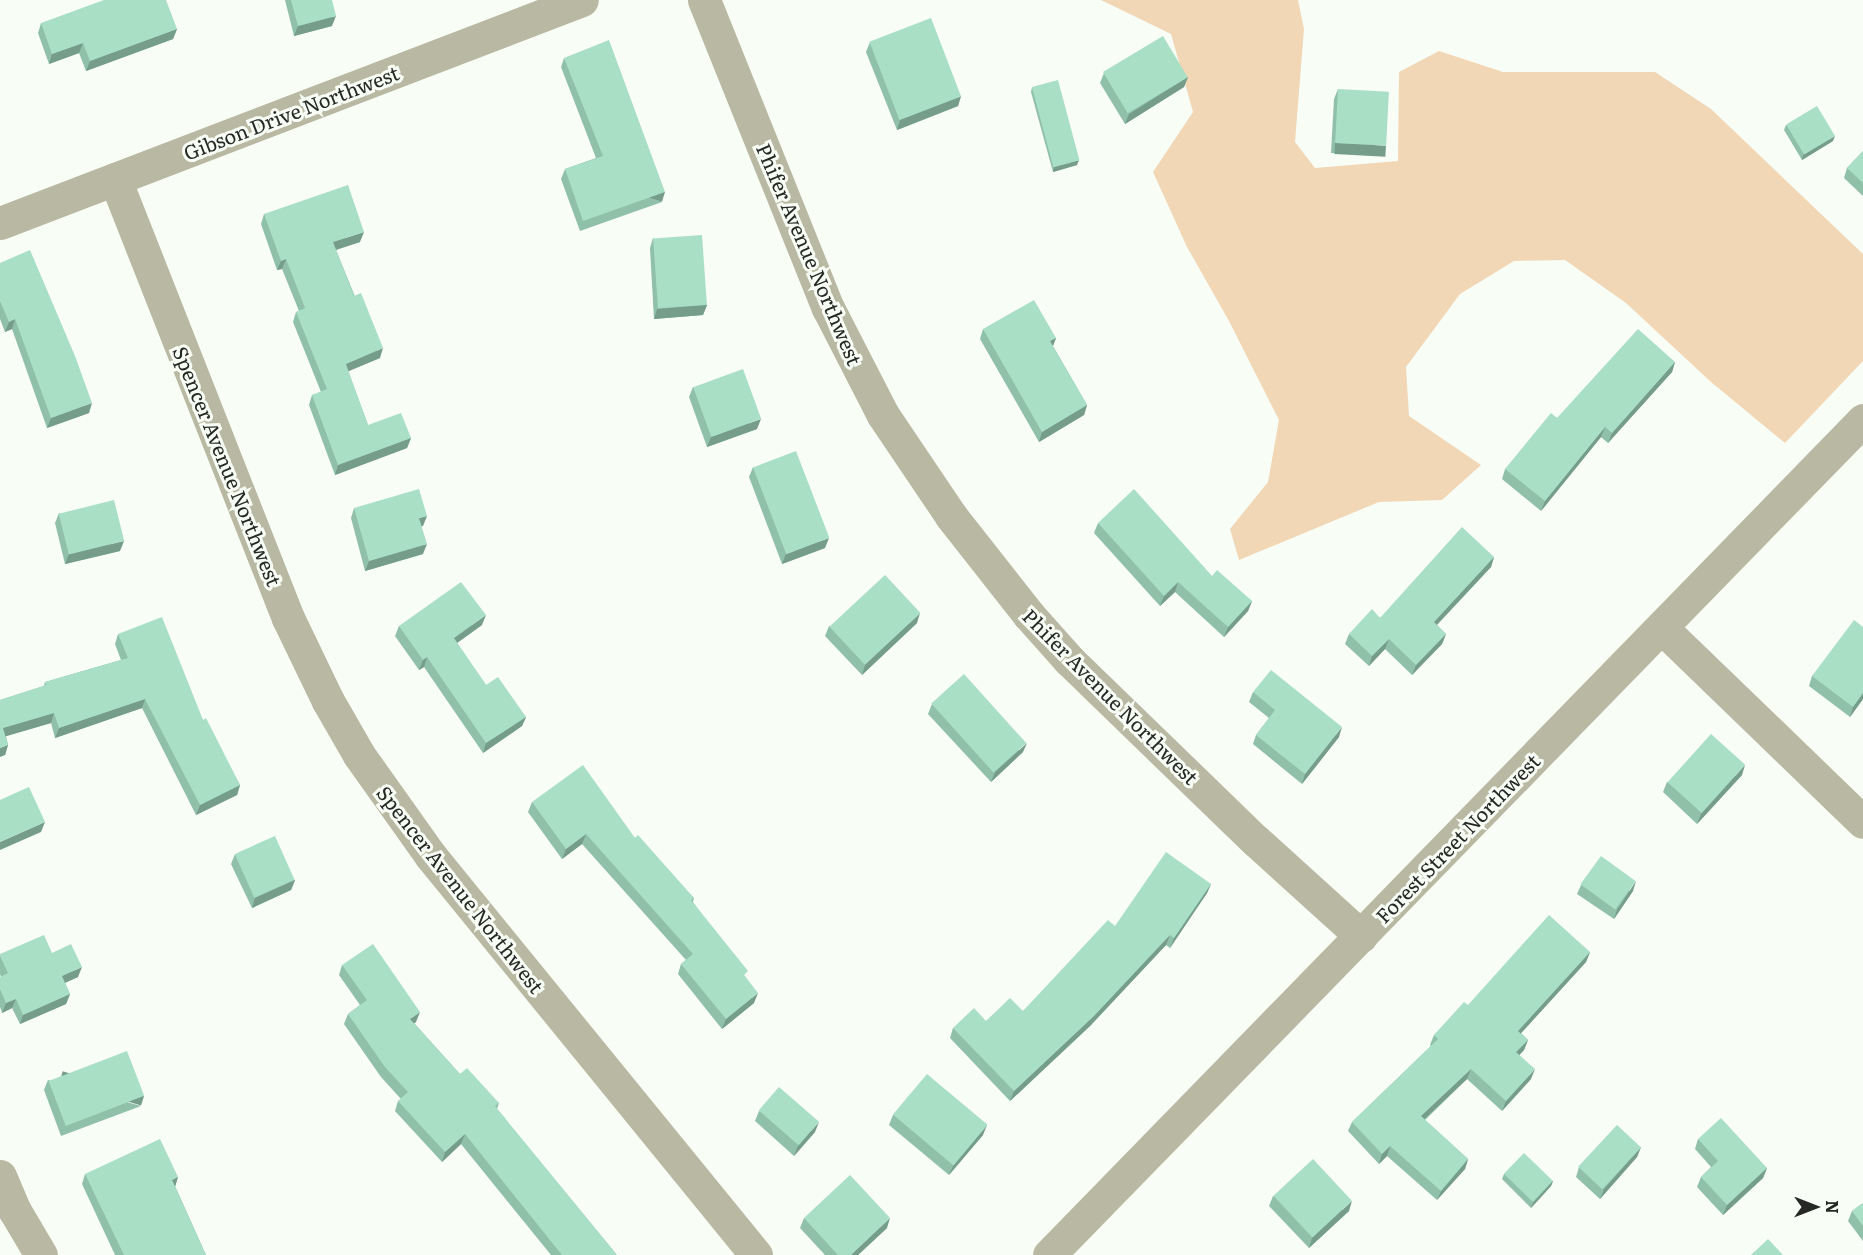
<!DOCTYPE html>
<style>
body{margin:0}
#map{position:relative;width:1863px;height:1255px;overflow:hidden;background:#f8fdf5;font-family:Literata,serif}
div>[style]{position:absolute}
.green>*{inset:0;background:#f1d7b6}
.minor>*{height:33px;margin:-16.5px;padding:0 16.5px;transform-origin:16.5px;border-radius:16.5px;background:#b9b8a2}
.wall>*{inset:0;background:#91c0a9}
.shaded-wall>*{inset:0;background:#769c8a;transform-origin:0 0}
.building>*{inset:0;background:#a9dfc5;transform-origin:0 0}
span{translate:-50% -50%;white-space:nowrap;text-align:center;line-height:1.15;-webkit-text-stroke:6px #f8fdf5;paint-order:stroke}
.street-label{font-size:20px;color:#262825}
.north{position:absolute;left:1785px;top:1177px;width:60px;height:60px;-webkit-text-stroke:4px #f8fdf5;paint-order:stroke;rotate:90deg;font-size:16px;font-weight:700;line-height:24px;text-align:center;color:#262825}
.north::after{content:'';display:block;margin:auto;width:21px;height:27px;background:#262825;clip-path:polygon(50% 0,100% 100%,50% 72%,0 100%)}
</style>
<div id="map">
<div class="green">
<i style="clip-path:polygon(1101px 0,1298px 0,1304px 29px,1295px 142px,1315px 168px,1398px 161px,1399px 72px,1439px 51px,1503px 72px,1655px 72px,1711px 109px,1863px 254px,1863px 361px,1785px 443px,1711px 382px,1626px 303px,1565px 260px,1514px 261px,1460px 294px,1406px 367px,1409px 416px,1481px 465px,1442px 500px,1379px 502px,1239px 560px,1230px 529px,1268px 482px,1279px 420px,1229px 321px,1187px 247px,1153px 172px,1193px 112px,1171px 34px)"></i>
</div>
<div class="minor">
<i style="left:704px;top:0;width:332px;rotate:68.1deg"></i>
<i style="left:828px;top:308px;width:120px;rotate:62.8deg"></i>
<i style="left:883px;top:415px;width:122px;rotate:56deg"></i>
<i style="left:951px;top:516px;width:125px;rotate:51.8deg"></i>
<i style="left:1028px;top:614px;width:62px;rotate:48.3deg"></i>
<i style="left:1069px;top:660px;width:259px;rotate:44.1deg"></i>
<i style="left:1255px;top:840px;width:143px;rotate:42.2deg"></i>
<i style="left:115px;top:179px;width:472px;rotate:68.5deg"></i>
<i style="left:288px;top:618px;width:92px;rotate:64.3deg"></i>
<i style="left:328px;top:701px;width:62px;rotate:60.1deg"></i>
<i style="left:359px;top:755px;width:123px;rotate:54.6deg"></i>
<i style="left:430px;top:855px;width:516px;rotate:50.82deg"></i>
<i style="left:0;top:223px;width:623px;rotate:-20.96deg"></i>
<i style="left:1662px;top:628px;width:279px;rotate:44deg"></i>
<i style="left:0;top:1176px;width:38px;rotate:67deg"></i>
<i style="left:15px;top:1211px;width:51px;rotate:59.4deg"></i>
<i style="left:1049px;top:1255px;width:1166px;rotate:-45.73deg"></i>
</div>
<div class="wall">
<i style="clip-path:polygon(285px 0,332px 0,332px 26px,294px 36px)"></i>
<i style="clip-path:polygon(41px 23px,177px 29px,173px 39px,86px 71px,79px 53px,49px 64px,38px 33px)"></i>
<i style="clip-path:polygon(870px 42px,961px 96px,958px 106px,897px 130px,866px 52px)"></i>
<i style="clip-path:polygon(564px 58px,662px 202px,580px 231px,561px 179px,565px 169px,596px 158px,561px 67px)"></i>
<i style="clip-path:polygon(1104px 73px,1188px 77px,1184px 87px,1125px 124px,1100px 83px)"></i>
<i style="clip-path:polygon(1032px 87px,1077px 165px,1053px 172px,1031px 92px)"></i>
<i style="clip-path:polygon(1338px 89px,1382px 156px,1331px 153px,1334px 99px)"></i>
<i style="clip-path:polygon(1786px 125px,1833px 141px,1802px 160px,1784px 130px)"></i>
<i style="clip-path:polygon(1863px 151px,1863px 196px,1844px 178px,1847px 168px)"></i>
<i style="clip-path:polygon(264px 214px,360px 242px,336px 250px,380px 358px,348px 371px,368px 425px,411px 438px,407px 448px,335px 475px,309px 405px,312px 395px,321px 392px,293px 322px,296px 312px,299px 311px,282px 269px,277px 270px,261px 224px)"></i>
<i style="clip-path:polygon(653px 238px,707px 305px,703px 315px,654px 319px,650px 248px)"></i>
<i style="clip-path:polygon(0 263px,89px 413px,47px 428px,12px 329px,5px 332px,0 319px)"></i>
<i style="clip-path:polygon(983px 329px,1056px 338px,1053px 346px,1087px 405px,1084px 415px,1039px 442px,980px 339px)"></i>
<i style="clip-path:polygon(1675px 362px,1672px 372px,1608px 443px,1601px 437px,1541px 511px,1502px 479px,1505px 469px,1557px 418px)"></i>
<i style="clip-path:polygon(693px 387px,757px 429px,707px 447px,689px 397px)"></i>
<i style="clip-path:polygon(753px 467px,825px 548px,782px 564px,749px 477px)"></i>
<i style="clip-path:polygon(354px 508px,423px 526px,421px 526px,423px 554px,365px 571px,351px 518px)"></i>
<i style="clip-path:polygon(59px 513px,120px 551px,65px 564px,55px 523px)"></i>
<i style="clip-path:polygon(1098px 523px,1212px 576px,1252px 601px,1248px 611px,1224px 637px,1175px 592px,1160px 606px,1094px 533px)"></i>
<i style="clip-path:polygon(1494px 557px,1491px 567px,1437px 625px,1446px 634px,1442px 644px,1412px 675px,1385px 649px,1369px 666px,1345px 644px,1349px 634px)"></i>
<i style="clip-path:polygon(917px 623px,862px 675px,825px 636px,829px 626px)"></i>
<i style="clip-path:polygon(482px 625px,457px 643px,486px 685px,526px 717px,522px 726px,483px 753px,424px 667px,419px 670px,395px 636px,399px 626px)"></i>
<i style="clip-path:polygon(1863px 627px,1863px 699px,1850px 717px,1809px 686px,1812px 676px)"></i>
<i style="clip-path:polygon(118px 634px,203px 720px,240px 785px,237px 795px,196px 815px,142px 708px,55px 738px,51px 723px,6px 736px,8px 745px,5px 755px,0 700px,44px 686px,45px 682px,121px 660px,115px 644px)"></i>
<i style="clip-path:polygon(1253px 692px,1339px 737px,1302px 784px,1253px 744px,1256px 735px,1269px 718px,1249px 702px)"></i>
<i style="clip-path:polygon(932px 704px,1023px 752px,991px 782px,928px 714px)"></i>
<i style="clip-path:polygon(1742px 775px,1697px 824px,1663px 792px,1667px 782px)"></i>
<i style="clip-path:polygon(532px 802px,635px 838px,694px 898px,693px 902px,746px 978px,754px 1003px,722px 1029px,678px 974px,681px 964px,686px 960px,582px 844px,562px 859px,528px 812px)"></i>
<i style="clip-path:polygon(235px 854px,295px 880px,291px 890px,252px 908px,231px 864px)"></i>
<i style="clip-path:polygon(1211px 884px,1207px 893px,1170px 948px,1166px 945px,1090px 1026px,1010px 1101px,950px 1038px,953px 1028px,986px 1021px,1023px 1011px,1115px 926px)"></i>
<i style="clip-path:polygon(1581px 885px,1633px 891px,1614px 919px,1577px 894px)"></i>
<i style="clip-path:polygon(1590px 952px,1586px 962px,1521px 1033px,1528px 1040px,1524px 1050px,1519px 1055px,1531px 1079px,1502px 1111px,1467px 1079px,1425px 1120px,1468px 1159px,1465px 1169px,1437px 1200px,1387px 1156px,1379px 1164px,1348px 1131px,1352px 1122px,1431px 1046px,1430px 1045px,1434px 1035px,1468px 1005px)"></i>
<i style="clip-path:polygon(52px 953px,78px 977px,65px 983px,70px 994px,66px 1004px,20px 1024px,12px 1008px,2px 1013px,0 1007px,0 977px,1px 977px,0 974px,0 954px)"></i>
<i style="clip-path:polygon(342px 965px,416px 1022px,414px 1023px,460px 1074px,499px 1103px,497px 1109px,617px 1255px,551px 1255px,461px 1144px,442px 1162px,395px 1111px,398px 1101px,401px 1099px,381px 1077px,344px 1024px,348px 1014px,360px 1005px,339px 975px)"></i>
<i style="clip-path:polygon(48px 1080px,141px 1106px,61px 1136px,44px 1090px)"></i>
<i style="clip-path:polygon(759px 1111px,815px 1132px,794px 1156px,755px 1121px)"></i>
<i style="clip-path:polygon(893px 1115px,983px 1135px,949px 1175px,889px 1125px)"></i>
<i style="clip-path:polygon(1698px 1139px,1767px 1168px,1763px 1178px,1723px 1215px,1697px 1187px,1701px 1177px,1711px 1167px,1695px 1149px)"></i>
<i style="clip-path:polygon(1641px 1147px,1637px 1157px,1600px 1199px,1576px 1177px,1579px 1167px)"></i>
<i style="clip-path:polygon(85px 1174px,178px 1177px,175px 1186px,206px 1255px,115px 1255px,82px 1184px)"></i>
<i style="clip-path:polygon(1504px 1174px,1553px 1181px,1551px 1186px,1531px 1208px,1502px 1179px)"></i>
<i style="clip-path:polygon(1273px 1196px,1349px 1211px,1309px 1248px,1269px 1206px)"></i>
<i style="clip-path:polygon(1863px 1203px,1863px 1241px,1848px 1221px,1852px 1211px)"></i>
<i style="clip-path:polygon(804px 1218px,887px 1228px,858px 1255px,825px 1255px,800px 1228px)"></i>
</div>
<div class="shaded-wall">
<i style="clip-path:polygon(336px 16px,332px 26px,294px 36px,298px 26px)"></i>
<i style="clip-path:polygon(177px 29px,173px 39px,86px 71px,90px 61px)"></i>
<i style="clip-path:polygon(83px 43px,79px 53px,49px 64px,52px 54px)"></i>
<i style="clip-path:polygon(1188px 77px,1184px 87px,1125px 124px,1129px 114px)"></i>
<i style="clip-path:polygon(961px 96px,958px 106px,897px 130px,900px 120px)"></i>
<i style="clip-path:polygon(1835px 136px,1833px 141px,1802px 160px,1803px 155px)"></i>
<i style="left:1335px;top:143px;width:51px;height:11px;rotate:3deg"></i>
<i style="clip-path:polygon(1079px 160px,1077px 165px,1053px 172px,1054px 167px)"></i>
<i style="left:665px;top:192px;width:10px;height:87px;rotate:107deg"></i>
<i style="clip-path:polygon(364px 232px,360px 242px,329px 252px,333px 242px)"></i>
<i style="clip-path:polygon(286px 259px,282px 269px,277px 270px,281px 261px)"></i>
<i style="clip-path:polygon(707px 305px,703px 315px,654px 319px,657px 309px)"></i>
<i style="clip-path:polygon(15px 319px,12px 329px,5px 332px,9px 322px)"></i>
<i style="clip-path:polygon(1056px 338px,1052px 348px,1050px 341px)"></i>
<i style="clip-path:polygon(383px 348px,380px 358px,342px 374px,346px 364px)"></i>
<i style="clip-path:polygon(1675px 362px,1672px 372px,1608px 443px,1612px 433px)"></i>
<i style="clip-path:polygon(92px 403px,89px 413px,47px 428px,51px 418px)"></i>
<i style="clip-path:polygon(1087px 405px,1084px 415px,1039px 442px,1042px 432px)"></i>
<i style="clip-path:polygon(761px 419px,757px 429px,707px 447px,711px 437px)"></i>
<i style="clip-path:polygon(1605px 427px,1601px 437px,1541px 511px,1545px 501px)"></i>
<i style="clip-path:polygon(411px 438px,407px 448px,335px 475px,338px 465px)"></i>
<i style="clip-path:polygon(427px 516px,423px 526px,415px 528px,419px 518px)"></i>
<i style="clip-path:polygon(829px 538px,825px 548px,782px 564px,786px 554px)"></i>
<i style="clip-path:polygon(124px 541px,120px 551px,65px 564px,69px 554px)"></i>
<i style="clip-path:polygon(427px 544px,423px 554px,365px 571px,369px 561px)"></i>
<i style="clip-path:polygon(1494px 557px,1491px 567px,1430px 632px,1434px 622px)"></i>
<i style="clip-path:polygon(1178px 582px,1175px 592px,1160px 606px,1164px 596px)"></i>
<i style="clip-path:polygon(1252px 601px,1248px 611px,1224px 637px,1228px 627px)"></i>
<i style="clip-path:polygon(920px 613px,917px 623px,862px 675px,865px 665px)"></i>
<i style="clip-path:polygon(486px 615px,482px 625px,450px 648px,454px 638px)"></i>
<i style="clip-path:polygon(1446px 634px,1442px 644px,1412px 675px,1416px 665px)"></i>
<i style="clip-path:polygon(1389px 639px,1385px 649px,1369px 666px,1372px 656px)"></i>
<i style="clip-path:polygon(427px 657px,424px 667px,419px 670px,423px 660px)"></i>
<i style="clip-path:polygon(1863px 693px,1863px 699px,1850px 717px,1853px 707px)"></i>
<i style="clip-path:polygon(145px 699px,142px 708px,55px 738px,59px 728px)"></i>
<i style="clip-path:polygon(54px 713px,51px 723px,0 738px,3px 728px)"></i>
<i style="clip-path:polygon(526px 717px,522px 726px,483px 753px,486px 743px)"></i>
<i style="clip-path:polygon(1342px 727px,1339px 737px,1302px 784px,1305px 774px)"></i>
<i style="clip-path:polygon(1027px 743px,1023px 752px,991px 782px,995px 772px)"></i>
<i style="clip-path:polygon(8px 745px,5px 755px,0 757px,0 748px)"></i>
<i style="clip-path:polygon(1745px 765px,1742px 775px,1697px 824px,1701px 814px)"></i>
<i style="clip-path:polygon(240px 785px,237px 795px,196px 815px,200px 805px)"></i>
<i style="clip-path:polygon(45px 822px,41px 832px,0 850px,0 842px)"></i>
<i style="clip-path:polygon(586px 834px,582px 844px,562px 859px,566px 849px)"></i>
<i style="clip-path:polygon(295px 880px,291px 890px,252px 908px,255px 898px)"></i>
<i style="clip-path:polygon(1636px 881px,1633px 891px,1614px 919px,1617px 910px)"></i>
<i style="clip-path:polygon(1211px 884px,1207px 893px,1170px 948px,1174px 938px)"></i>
<i style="clip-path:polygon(1170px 935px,1166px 945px,1090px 1026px,1010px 1101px,1014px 1091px)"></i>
<i style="clip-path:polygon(1590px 952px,1586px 962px,1514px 1041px,1518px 1031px)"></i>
<i style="clip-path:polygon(82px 967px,78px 977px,58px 986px,62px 976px)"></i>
<i style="clip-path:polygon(758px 993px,754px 1003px,722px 1029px,726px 1019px)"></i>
<i style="clip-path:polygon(70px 994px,66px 1004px,20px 1024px,23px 1015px)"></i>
<i style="clip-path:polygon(16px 999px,12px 1008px,2px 1013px,6px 1003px)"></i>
<i style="clip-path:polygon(420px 1012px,416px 1022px,406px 1029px,410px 1019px)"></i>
<i style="clip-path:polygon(1528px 1040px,1524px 1050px,1513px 1062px,1516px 1052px)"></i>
<i style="clip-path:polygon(1471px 1069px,1467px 1079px,1417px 1126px,1421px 1116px)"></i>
<i style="clip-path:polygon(1535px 1069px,1531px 1079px,1502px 1111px,1506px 1101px)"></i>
<i style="left:144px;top:1096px;width:10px;height:85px;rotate:107deg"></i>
<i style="clip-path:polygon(819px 1122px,815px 1132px,794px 1156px,798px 1146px)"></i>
<i style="clip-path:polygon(987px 1125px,983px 1135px,949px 1175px,953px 1166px)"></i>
<i style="clip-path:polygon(465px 1134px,461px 1144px,442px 1162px,445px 1152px)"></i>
<i style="clip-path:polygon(1390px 1146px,1387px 1156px,1379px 1164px,1382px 1154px)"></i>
<i style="clip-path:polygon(1641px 1147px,1637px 1157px,1600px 1199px,1604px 1189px)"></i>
<i style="clip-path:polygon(1468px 1159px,1465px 1169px,1437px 1200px,1441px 1191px)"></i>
<i style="clip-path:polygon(1767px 1168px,1763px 1178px,1723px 1215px,1727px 1205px)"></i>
<i style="clip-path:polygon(178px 1177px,175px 1187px,172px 1180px)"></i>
<i style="clip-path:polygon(1553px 1181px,1551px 1186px,1531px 1208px,1533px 1203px)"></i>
<i style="clip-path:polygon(1352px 1201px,1349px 1211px,1309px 1248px,1312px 1238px)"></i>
<i style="clip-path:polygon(890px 1218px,887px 1228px,858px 1255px,851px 1255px)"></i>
</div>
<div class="building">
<i style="clip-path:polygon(104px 0,166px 0,177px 29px,90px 61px,83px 43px,52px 54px,41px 23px)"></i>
<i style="clip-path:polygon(291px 0,332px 0,336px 16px,298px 26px)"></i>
<i style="left:931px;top:18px;width:84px;height:66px;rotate:69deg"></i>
<i style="left:1163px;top:36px;width:48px;height:70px;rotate:59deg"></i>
<i style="clip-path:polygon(609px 40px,665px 192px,583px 221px,565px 169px,603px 156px,564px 58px)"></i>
<i style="left:1058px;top:80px;width:83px;height:27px;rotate:75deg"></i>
<i style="left:1338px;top:89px;width:51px;height:54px;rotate:3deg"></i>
<i style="left:1817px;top:106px;width:35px;height:36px;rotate:59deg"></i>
<i style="clip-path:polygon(1863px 151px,1863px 183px,1847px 168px)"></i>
<i style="clip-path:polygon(348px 185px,364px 232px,333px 242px,354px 296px,361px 293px,383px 348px,346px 364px,368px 425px,401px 413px,411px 438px,338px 465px,312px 395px,327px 389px,296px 312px,305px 308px,286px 259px,281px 261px,264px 214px)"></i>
<i style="left:702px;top:235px;width:70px;height:49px;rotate:86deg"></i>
<i style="clip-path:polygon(30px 250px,75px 356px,92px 403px,51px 418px,15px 319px,9px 322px,0 301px,0 263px)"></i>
<i style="clip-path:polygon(1034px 300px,1056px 338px,1050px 341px,1087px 405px,1042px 432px,983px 329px)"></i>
<i style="clip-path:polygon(1638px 329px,1675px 362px,1612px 433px,1605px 427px,1545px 501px,1505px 469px,1551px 413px,1557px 418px)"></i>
<i style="left:743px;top:369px;width:53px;height:53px;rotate:70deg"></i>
<i style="left:796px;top:451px;width:93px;height:46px;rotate:69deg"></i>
<i style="clip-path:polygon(419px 489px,427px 516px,419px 518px,427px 544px,369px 561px,354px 508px)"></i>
<i style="clip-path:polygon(1134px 489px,1212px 576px,1217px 570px,1252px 601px,1228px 627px,1178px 582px,1164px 596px,1098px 523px)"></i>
<i style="left:114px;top:500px;width:42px;height:57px;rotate:76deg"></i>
<i style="clip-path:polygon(1462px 527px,1494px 557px,1434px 622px,1446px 634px,1416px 665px,1389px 639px,1372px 656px,1349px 634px,1372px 609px,1380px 618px)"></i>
<i style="left:885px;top:575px;width:52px;height:76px;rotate:47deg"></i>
<i style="clip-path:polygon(461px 582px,486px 615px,454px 638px,486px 685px,498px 677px,526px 717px,486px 743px,427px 657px,423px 660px,399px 626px)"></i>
<i style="clip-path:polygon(162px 617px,203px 720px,206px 718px,240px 785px,200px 805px,145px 699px,59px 728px,54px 713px,3px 728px,8px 745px,0 748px,0 700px,46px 685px,45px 682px,128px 658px,118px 634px)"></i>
<i style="clip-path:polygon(1854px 620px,1863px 627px,1863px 693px,1853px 707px,1812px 676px)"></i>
<i style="clip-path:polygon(1271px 670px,1342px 727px,1305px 774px,1256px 735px,1275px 710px,1253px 692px)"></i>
<i style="left:964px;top:674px;width:93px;height:44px;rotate:48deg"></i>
<i style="left:1711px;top:734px;width:46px;height:65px;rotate:42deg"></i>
<i style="clip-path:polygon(583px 765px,635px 838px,638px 835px,694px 898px,691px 900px,748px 971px,744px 975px,758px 993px,726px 1019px,681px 964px,693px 954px,586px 834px,566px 849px,532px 802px)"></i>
<i style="clip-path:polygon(29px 787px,45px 822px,0 842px,0 800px)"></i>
<i style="left:275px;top:836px;width:48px;height:44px;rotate:66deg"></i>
<i style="clip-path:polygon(1166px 852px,1211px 884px,1174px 938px,1170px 935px,1094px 1016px,1014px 1091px,953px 1028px,974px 1008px,986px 1021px,1010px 998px,1023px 1011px,1108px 920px,1115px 926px)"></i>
<i style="left:1601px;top:856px;width:43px;height:35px;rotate:36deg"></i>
<i style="clip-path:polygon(1549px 915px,1590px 952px,1518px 1031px,1528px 1040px,1516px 1052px,1535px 1069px,1506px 1101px,1471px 1069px,1421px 1116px,1468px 1159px,1441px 1191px,1390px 1146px,1382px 1154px,1352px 1122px,1438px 1039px,1434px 1035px,1464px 1002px,1468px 1005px)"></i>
<i style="clip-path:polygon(44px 935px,52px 953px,71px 944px,82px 967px,62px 976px,70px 994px,23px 1015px,16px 999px,6px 1003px,0 989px,0 977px,8px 973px,0 956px,0 954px)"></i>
<i style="clip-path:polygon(373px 944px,420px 1012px,410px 1019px,460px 1074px,467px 1068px,499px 1103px,495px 1106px,617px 1255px,562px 1255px,465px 1134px,445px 1152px,398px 1101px,408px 1092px,385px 1067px,348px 1014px,367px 1000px,342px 965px)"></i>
<i style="left:127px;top:1051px;width:48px;height:84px;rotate:69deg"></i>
<i style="left:927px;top:1074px;width:79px;height:53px;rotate:40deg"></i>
<i style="left:779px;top:1087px;width:53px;height:31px;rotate:41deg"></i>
<i style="clip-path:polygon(1721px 1118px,1767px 1168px,1727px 1205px,1701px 1177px,1718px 1161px,1698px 1139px)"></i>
<i style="left:1617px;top:1125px;width:33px;height:57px;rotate:43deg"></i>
<i style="clip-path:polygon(160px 1139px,178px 1177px,172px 1180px,206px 1255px,124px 1255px,85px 1174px)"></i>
<i style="left:1524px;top:1153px;width:40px;height:29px;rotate:44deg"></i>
<i style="left:1313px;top:1159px;width:57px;height:54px;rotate:47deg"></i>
<i style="clip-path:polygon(850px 1175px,890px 1218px,851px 1255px,838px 1255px,804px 1218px)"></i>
<i style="clip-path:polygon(1863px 1203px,1863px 1226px,1852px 1211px)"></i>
<i style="clip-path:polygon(1768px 1239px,1783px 1255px,1751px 1255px)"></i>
</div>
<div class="street-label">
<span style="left:291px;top:112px;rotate:-21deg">Gibson Drive Northwest</span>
<span style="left:810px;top:254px;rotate:67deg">Phifer Avenue Northwest</span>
<span style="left:228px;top:466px;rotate:68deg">Spencer Avenue Northwest</span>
<span style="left:1111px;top:696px;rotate:45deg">Phifer Avenue Northwest</span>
<span style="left:1457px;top:838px;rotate:-46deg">Forest Street Northwest</span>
<span style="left:461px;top:889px;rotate:52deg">Spencer Avenue Northwest</span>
</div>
<div class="north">N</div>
</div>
